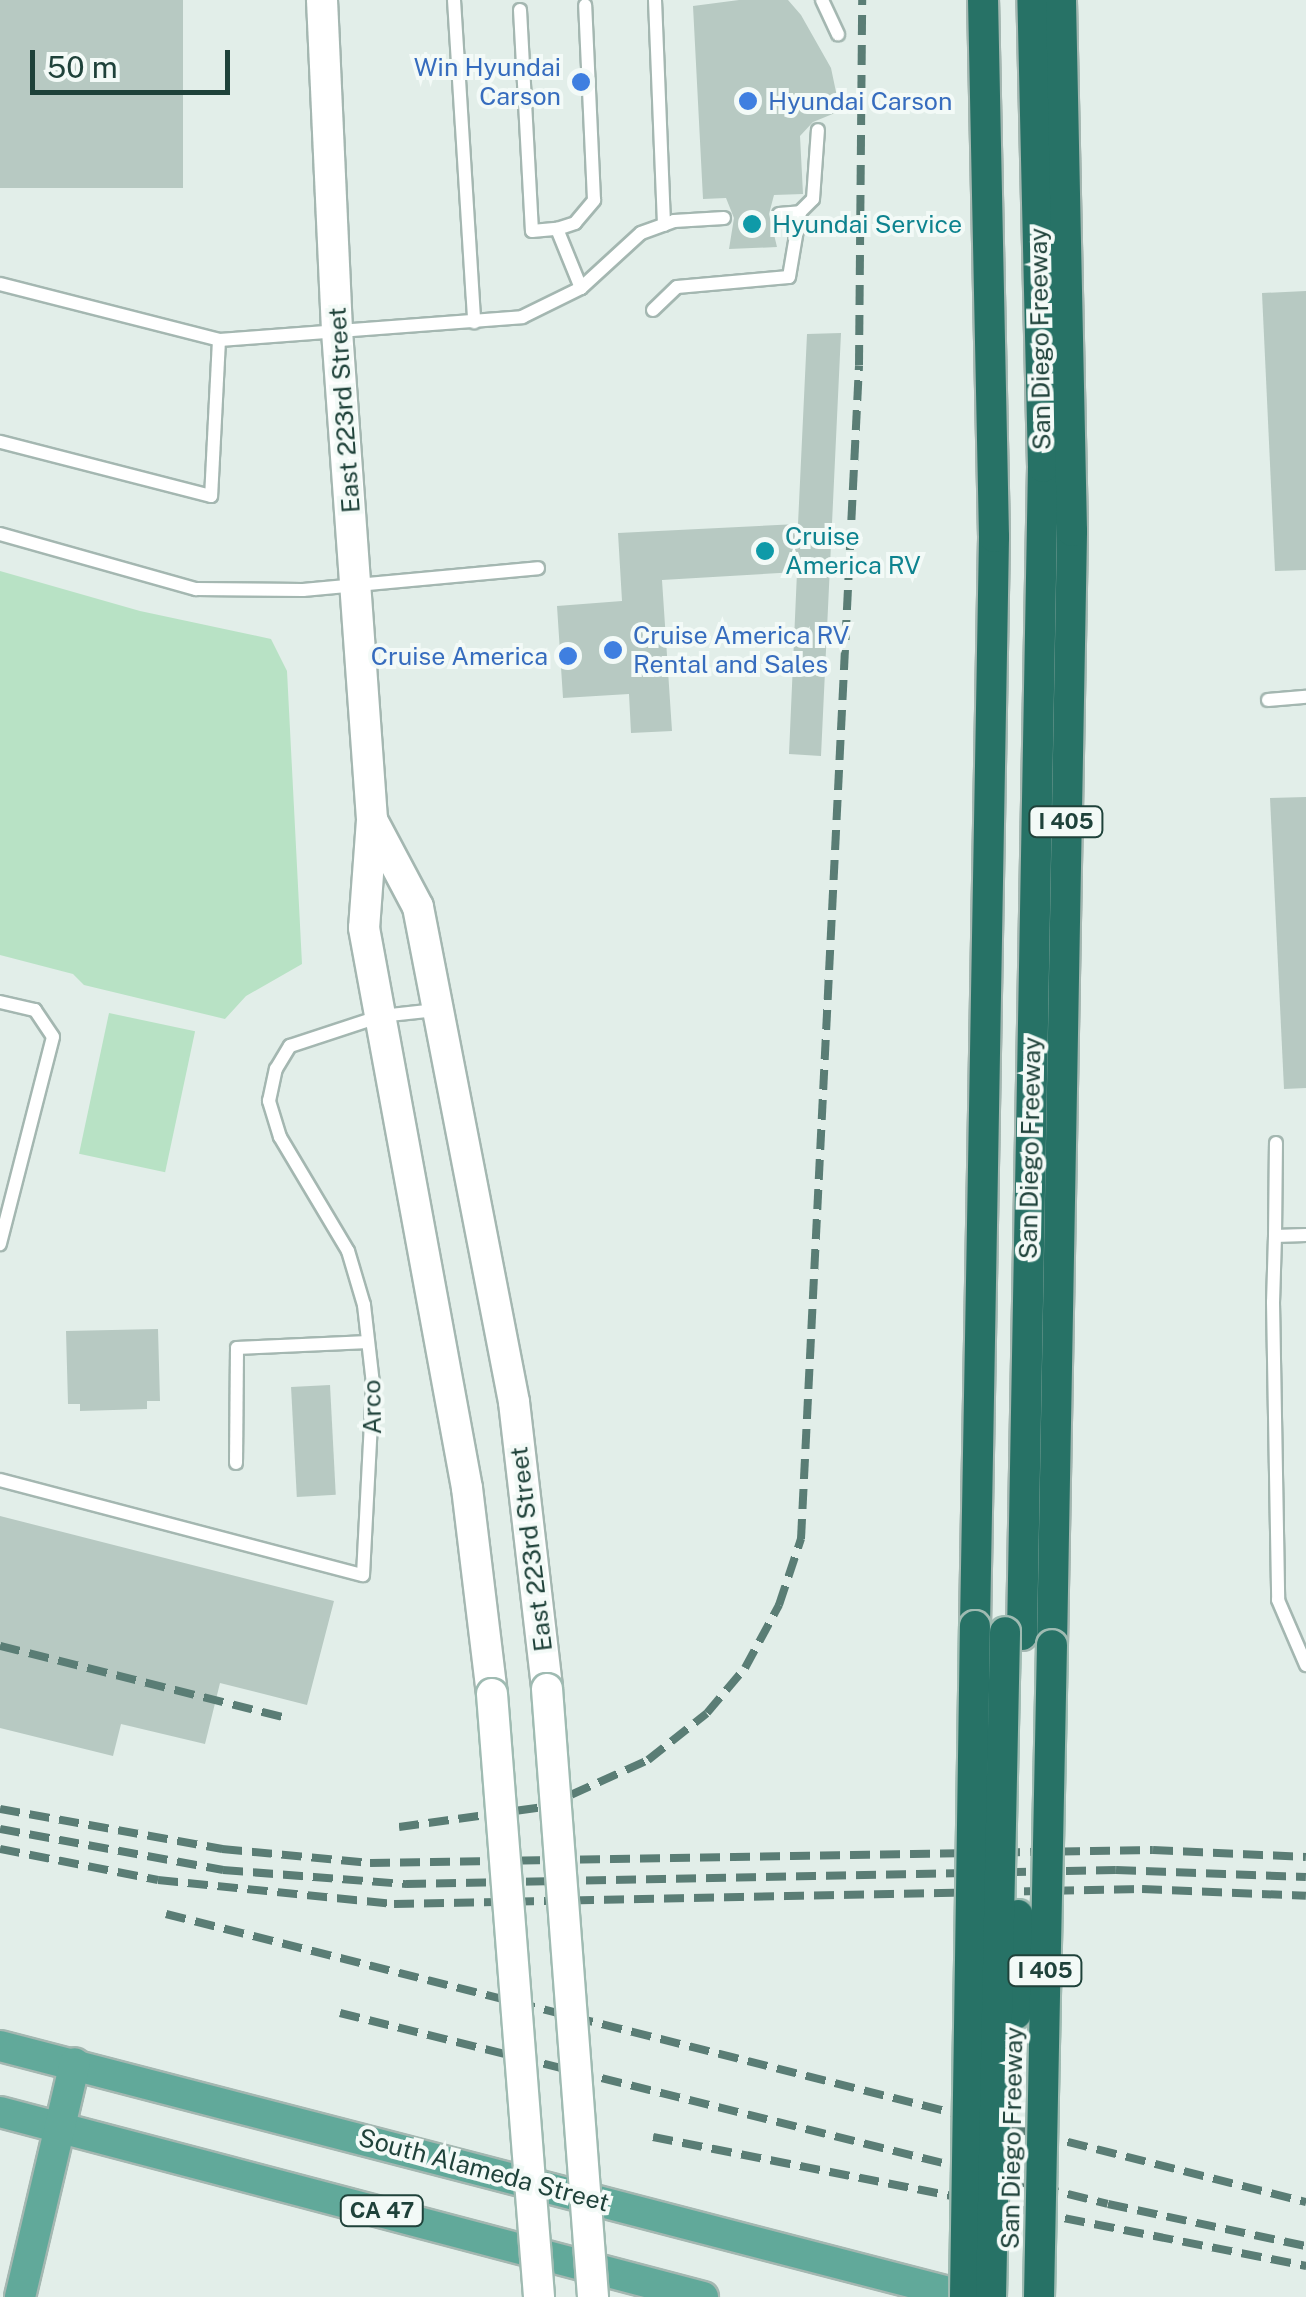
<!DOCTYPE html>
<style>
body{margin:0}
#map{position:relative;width:1306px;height:2297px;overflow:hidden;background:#e2eee9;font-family:"Public Sans",sans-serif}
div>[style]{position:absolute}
.green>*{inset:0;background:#b8e2c5;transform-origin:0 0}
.building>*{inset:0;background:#b7c9c2;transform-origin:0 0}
.roads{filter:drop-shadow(2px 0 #a4b7b1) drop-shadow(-2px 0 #a4b7b1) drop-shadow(0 2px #a4b7b1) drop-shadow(0 -2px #a4b7b1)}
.lane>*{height:12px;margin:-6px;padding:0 6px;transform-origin:6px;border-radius:6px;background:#fff}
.secondary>*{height:30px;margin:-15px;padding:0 15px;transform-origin:15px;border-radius:15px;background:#fff}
.primary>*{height:30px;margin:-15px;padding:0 15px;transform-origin:15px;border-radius:15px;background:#61a99a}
.highway>*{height:30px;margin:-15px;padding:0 15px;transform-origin:15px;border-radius:15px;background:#277266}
.rail>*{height:8px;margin-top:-4px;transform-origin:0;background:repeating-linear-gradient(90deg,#5a7d75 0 20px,transparent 0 30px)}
.bridges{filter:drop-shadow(2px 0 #9fbbb2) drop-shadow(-2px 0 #9fbbb2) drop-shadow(0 2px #9fbbb2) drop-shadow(0 -2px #9fbbb2)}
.secondary-bridge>*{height:30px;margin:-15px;padding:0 15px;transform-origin:15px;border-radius:15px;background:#fff}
.highway-bridge>*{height:30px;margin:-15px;padding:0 15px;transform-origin:15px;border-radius:15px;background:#277266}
.dots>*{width:28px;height:28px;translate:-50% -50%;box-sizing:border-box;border:5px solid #f3faf7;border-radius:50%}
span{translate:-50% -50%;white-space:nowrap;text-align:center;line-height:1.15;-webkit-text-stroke:8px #f3faf7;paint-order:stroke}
.shield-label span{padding:2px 8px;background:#f3faf7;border:2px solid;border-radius:8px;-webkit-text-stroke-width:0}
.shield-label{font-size:22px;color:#1f423a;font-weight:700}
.shop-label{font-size:25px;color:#366cbe}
.right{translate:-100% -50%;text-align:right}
.left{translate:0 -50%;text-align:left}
.culture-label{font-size:25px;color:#0d838f}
.street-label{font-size:25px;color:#1f423a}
.scale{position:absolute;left:30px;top:50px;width:200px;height:45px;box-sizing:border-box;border:5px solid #1f423a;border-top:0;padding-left:12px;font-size:30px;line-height:35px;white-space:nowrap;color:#1f423a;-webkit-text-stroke:8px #f3faf7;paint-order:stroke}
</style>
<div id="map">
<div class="green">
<i style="clip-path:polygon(0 571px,140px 611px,271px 639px,287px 671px,302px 964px,246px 996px,225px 1019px,84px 985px,73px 974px,0 955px)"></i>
<i style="left:109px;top:1013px;width:88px;height:144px;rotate:12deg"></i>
</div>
<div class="building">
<i style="left:0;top:0;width:183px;height:188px"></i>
<i style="clip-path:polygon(739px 0,788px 0,801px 15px,831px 68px,840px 111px,813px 122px,800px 136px,803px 194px,774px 195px,769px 214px,777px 247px,729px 249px,734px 218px,726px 198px,703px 199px,693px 6px)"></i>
<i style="clip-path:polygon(1306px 291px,1306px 570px,1275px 571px,1262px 293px)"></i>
<i style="clip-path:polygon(841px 333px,821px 756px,789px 754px,797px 572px,662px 580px,672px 731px,631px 733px,629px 694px,563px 698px,557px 606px,622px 601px,618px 533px,798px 524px,807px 334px)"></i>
<i style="clip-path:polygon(1306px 797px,1306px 1088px,1284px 1089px,1270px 798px)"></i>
<i style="clip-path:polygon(158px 1329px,160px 1401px,147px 1401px,147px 1409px,80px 1411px,80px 1404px,68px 1404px,66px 1331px)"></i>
<i style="left:330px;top:1385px;width:110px;height:39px;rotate:87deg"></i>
<i style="clip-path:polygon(0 1516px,334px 1601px,307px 1705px,220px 1683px,205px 1744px,121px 1724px,113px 1756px,0 1728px)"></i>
</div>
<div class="roads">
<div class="lane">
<i style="left:454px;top:0;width:323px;rotate:86.4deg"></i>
<i style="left:655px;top:0;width:225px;rotate:87.7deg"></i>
<i style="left:822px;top:0;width:38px;rotate:65deg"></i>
<i style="left:520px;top:10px;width:221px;rotate:86.9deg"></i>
<i style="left:532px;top:231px;width:25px;rotate:-5deg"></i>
<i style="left:779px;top:214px;width:21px;rotate:-5deg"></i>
<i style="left:800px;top:212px;width:18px;rotate:-45deg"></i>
<i style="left:813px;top:199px;width:69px;rotate:-85.9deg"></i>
<i style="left:0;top:284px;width:226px;rotate:14.3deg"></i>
<i style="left:219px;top:340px;width:156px;rotate:92.9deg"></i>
<i style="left:211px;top:496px;width:218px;rotate:-165.6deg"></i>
<i style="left:581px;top:288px;width:64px;rotate:-112.1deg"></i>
<i style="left:557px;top:229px;width:19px;rotate:-18deg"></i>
<i style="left:575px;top:223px;width:30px;rotate:-50deg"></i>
<i style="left:594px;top:200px;width:195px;rotate:-92.6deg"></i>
<i style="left:653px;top:310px;width:33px;rotate:-44deg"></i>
<i style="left:677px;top:287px;width:112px;rotate:-5.1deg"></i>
<i style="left:789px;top:277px;width:66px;rotate:-80.4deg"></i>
<i style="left:219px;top:340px;width:304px;rotate:-4.3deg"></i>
<i style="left:522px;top:317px;width:66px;rotate:-26.2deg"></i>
<i style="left:581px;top:288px;width:81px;rotate:-42.5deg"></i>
<i style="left:641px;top:233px;width:35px;rotate:-20deg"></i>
<i style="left:674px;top:221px;width:50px;rotate:-3.4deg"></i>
<i style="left:0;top:534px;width:204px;rotate:15.7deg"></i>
<i style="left:196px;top:589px;width:107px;rotate:0.5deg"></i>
<i style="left:303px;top:590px;width:236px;rotate:-5.3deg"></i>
<i style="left:1268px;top:700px;width:38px;rotate:-5deg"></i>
<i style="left:0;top:1002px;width:36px;rotate:13deg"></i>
<i style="left:35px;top:1010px;width:32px;rotate:56deg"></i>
<i style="left:53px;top:1037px;width:214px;rotate:104.4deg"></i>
<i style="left:1306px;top:1235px;width:31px;rotate:178deg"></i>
<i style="left:1275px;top:1236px;width:66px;rotate:91.7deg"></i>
<i style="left:1273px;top:1302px;width:298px;rotate:89deg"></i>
<i style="left:1278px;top:1600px;width:71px;rotate:66.7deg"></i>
<i style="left:1275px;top:1236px;width:93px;rotate:-89.4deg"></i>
<i style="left:236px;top:1463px;width:115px;rotate:-89.5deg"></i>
<i style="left:237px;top:1348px;width:131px;rotate:-2.6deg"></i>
<i style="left:0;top:1480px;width:375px;rotate:14.7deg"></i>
<i style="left:363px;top:1575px;width:191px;rotate:-87deg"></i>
<i style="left:373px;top:1384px;width:80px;rotate:-96.5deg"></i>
<i style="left:364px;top:1305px;width:56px;rotate:-106.5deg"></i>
<i style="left:348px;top:1251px;width:133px;rotate:-120.8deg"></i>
<i style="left:280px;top:1137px;width:38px;rotate:-107deg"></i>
<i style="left:269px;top:1101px;width:33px;rotate:-78deg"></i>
<i style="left:276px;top:1069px;width:27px;rotate:-59deg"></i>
<i style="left:290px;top:1046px;width:96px;rotate:-18.2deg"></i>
<i style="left:381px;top:1016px;width:54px;rotate:-6.3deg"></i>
</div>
<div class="secondary">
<i style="left:322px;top:0;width:331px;rotate:87.4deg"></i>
<i style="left:337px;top:331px;width:490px;rotate:85.9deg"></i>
<i style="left:372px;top:820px;width:108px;rotate:94.2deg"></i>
<i style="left:364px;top:928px;width:569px;rotate:79.58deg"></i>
<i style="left:467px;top:1488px;width:208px;rotate:83.1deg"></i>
<i style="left:372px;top:820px;width:98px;rotate:62.1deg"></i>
<i style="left:418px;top:907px;width:504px;rotate:79.02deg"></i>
<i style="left:514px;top:1402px;width:289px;rotate:83.4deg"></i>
</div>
<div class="primary">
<i style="left:0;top:2046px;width:1000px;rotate:14.54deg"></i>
<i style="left:0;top:2112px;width:727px;rotate:14.74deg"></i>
<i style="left:20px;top:2297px;width:240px;rotate:-76.8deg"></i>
</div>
<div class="highway">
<i style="left:975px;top:1626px;width:1089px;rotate:-89deg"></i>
<i style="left:994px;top:537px;width:537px;rotate:-91.17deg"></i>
<i style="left:1022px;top:1635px;width:1168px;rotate:-88.97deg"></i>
<i style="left:1043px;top:467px;width:467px;rotate:-91.3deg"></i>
<i style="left:1052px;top:1645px;width:1114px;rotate:-88.97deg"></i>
<i style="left:1072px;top:531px;width:531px;rotate:-91.19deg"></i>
</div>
</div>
<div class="rail">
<i style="left:0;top:1646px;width:295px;rotate:14.1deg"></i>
<i style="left:0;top:1809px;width:226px;rotate:10.2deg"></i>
<i style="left:222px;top:1849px;width:149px;rotate:5.4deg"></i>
<i style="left:370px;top:1863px;width:783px;rotate:-0.95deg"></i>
<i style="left:1153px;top:1850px;width:153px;rotate:2.6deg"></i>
<i style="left:399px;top:1827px;width:146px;rotate:-7.9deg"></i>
<i style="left:544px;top:1807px;width:114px;rotate:-24.3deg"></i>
<i style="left:648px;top:1760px;width:75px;rotate:-38.5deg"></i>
<i style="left:707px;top:1713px;width:59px;rotate:-49.8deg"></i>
<i style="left:745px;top:1668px;width:72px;rotate:-61.6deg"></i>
<i style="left:779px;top:1605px;width:70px;rotate:-71.6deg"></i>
<i style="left:801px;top:1539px;width:1175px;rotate:-87.17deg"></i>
<i style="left:859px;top:365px;width:365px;rotate:-89.5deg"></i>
<i style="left:0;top:1829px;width:227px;rotate:10.4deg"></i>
<i style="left:223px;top:1870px;width:184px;rotate:4.4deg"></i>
<i style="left:406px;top:1884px;width:710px;rotate:-1.13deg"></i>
<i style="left:1116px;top:1870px;width:190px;rotate:2.1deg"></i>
<i style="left:0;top:1849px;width:161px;rotate:11.1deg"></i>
<i style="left:158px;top:1880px;width:237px;rotate:5.8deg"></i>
<i style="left:394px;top:1904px;width:748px;rotate:-1.15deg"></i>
<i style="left:1142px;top:1889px;width:164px;rotate:2.4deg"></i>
<i style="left:166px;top:1914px;width:1176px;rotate:14.18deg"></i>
<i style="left:340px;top:2013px;width:791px;rotate:13.97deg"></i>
<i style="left:1108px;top:2204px;width:202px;rotate:12deg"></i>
<i style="left:653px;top:2137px;width:666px;rotate:11.17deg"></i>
</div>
<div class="bridges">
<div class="secondary-bridge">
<i style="left:547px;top:1689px;width:610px;rotate:85.67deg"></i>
<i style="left:492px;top:1694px;width:605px;rotate:85.54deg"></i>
</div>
<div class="highway-bridge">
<i style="left:1016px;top:2014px;width:99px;rotate:-88.8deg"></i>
<i style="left:965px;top:2297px;width:671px;rotate:-89.15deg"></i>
<i style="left:991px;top:2297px;width:665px;rotate:-88.79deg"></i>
<i style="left:1039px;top:2297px;width:652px;rotate:-88.86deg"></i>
</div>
</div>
<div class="dots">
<i style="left:581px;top:82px;background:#3f7fe0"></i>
<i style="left:748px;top:101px;background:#3f7fe0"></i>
<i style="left:752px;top:224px;background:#0f9aa8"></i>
<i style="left:765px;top:551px;background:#0f9aa8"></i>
<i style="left:613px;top:650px;background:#3f7fe0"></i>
<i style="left:568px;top:656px;background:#3f7fe0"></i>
</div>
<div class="shield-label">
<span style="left:1066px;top:822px">I 405</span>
<span style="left:1045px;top:1971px">I 405</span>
<span style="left:382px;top:2211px">CA 47</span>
</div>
<div class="shop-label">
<span class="right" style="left:561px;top:82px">Win Hyundai<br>Carson</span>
<span class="left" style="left:768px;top:101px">Hyundai Carson</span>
<span class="left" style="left:633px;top:650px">Cruise America RV<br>Rental and Sales</span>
<span class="right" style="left:548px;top:656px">Cruise America</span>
</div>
<div class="culture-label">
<span class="left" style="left:772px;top:224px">Hyundai Service</span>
<span class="left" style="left:785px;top:551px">Cruise<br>America RV</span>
</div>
<div class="street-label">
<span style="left:1040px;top:339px;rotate:-91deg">San Diego Freeway</span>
<span style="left:344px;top:410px;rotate:-94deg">East 223rd Street</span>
<span style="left:1030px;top:1148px;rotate:-89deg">San Diego Freeway</span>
<span style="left:372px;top:1407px;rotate:-91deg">Arco</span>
<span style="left:531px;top:1549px;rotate:-97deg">East 223rd Street</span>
<span style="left:1012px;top:2138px;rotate:-89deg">San Diego Freeway</span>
<span style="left:484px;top:2170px;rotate:15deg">South Alameda Street</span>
</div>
<div class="scale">50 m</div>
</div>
